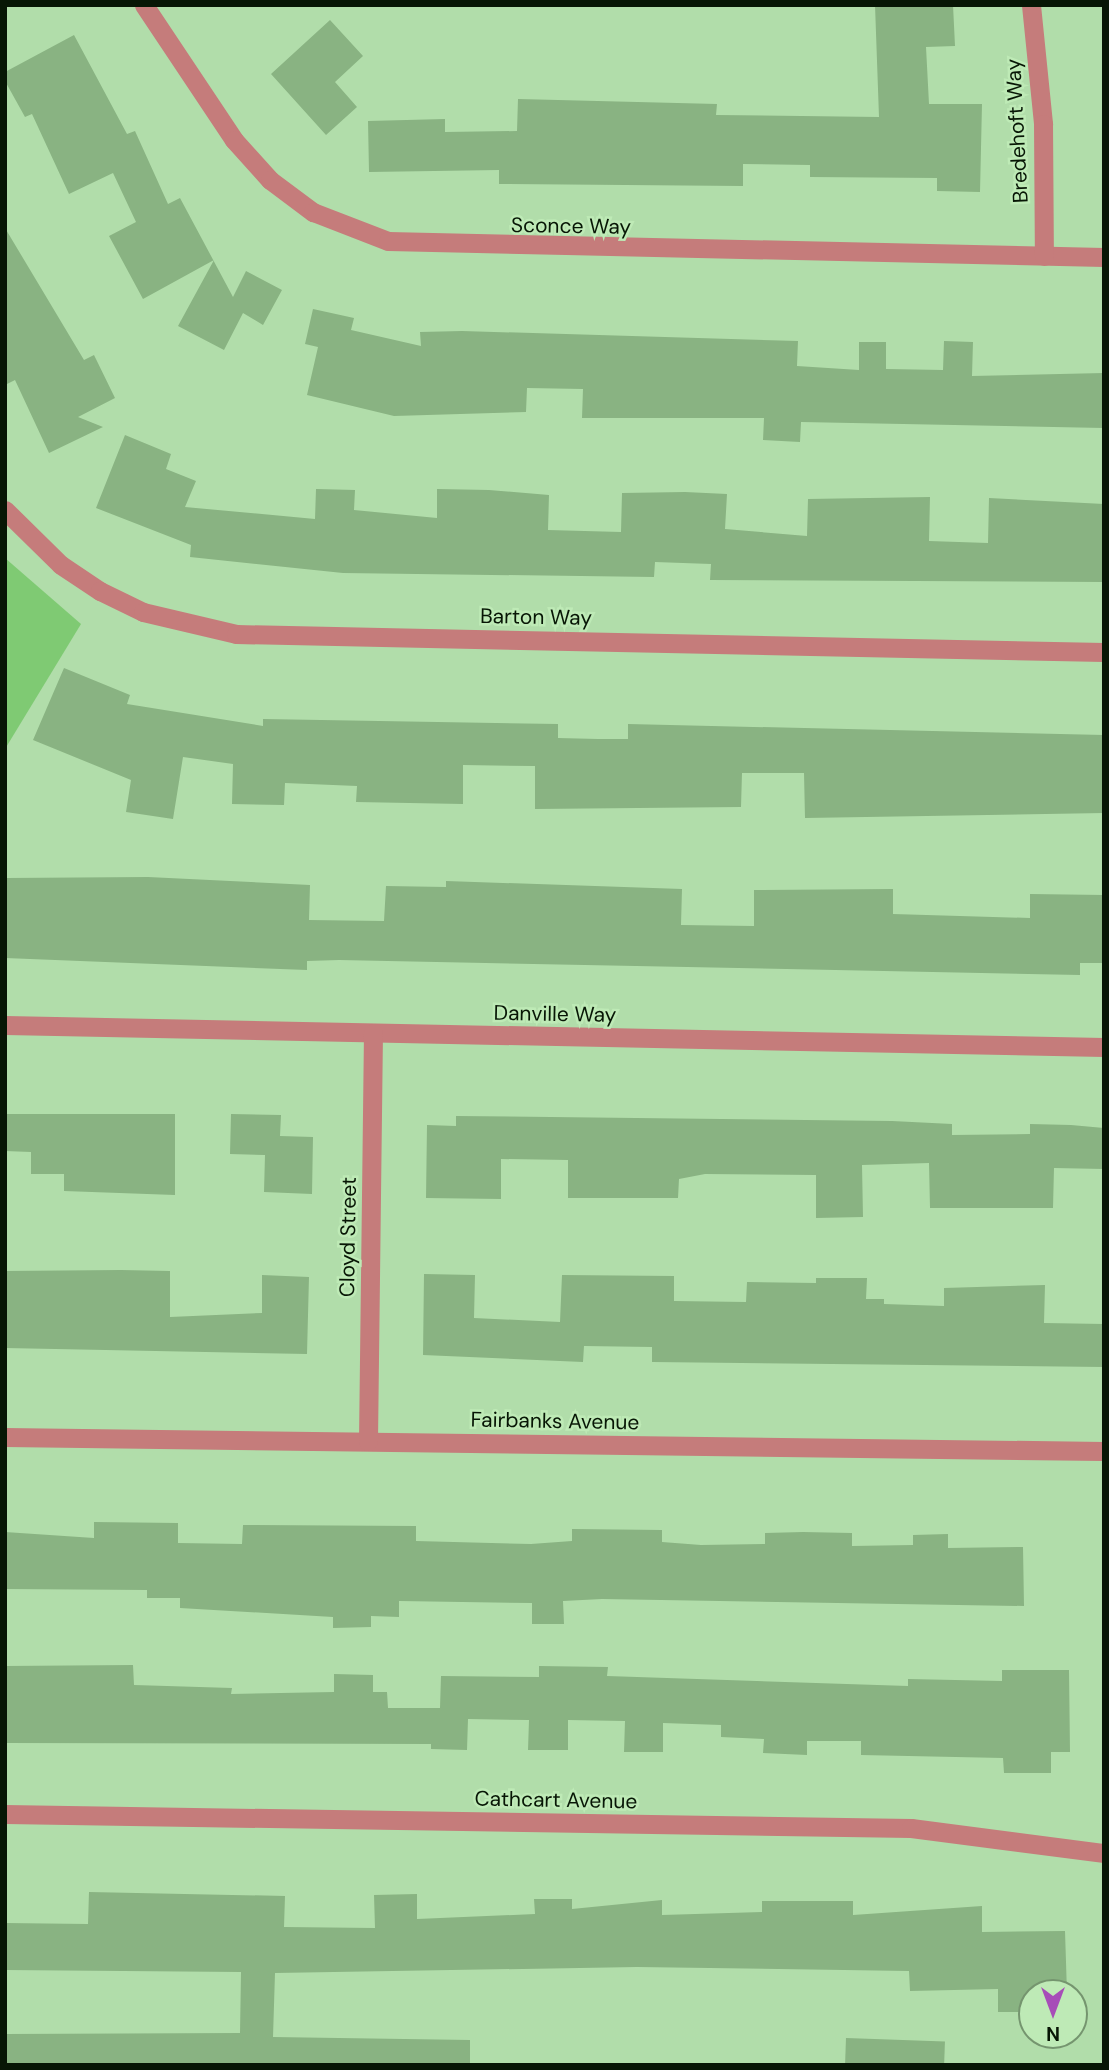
<!DOCTYPE html>
<style>
body{margin:0}
#map{position:relative;width:1109px;height:2070px;overflow:hidden;background:#b1ddaa;font-family:"DM Sans",sans-serif}
div>[style]{position:absolute}
.green>*{inset:0;background:#7fca73}
.building>*{inset:0;background:#89b382;transform-origin:0 0}
.minor>*{height:19px;margin:-9.5px;padding:0 9.5px;transform-origin:9.5px;border-radius:9.5px;background:#c57c7b}
span{translate:-50% -50%;white-space:nowrap;text-align:center;line-height:1.15;-webkit-text-stroke:5px #beeab6;paint-order:stroke}
.street-label{font-size:21px;color:#071605}
.frame{position:absolute;inset:0;border:7px solid #071605;pointer-events:none}
.north{position:absolute;left:1018px;top:1979px;width:70px;height:70px;box-sizing:border-box;background:#beeab6;border:2px solid #75956f;border-radius:50%;rotate:180deg;font-size:19px;font-weight:700;line-height:28px;text-align:center;color:#071605}
.north::after{content:'';display:block;margin:auto;width:24px;height:32px;background:#a74db8;clip-path:polygon(50% 0,100% 100%,50% 72%,0 100%)}
</style>
<div id="map">
<div class="green">
<i style="clip-path:polygon(5px 558px,81px 624px,5px 749px)"></i>
</div>
<div class="building">
<i style="clip-path:polygon(875px 5px,953px 5px,955px 46px,926px 47px,929px 104px,982px 104px,980px 192px,937px 191px,937px 178px,810px 177px,810px 165px,743px 164px,743px 186px,499px 184px,499px 170px,369px 172px,368px 121px,445px 119px,445px 132px,517px 131px,518px 99px,717px 104px,716px 115px,879px 117px)"></i>
<i style="clip-path:polygon(330px 20px,363px 56px,335px 82px,357px 107px,326px 135px,271px 74px)"></i>
<i style="clip-path:polygon(74px 35px,127px 134px,135px 131px,168px 204px,180px 198px,233px 297px,246px 271px,282px 290px,263px 325px,243px 313px,224px 350px,178px 326px,214px 260px,143px 299px,109px 236px,136px 222px,113px 173px,69px 194px,32px 114px,25px 117px,5px 81px,5px 72px)"></i>
<i style="clip-path:polygon(5px 228px,84px 360px,94px 355px,115px 398px,78px 417px,103px 427px,49px 453px,15px 380px,5px 385px)"></i>
<i style="clip-path:polygon(313px 309px,354px 318px,351px 330px,421px 346px,420px 332px,462px 331px,798px 341px,797px 366px,859px 370px,859px 342px,886px 342px,886px 369px,943px 370px,944px 341px,973px 342px,972px 376px,1104px 373px,1104px 428px,801px 422px,800px 442px,763px 440px,764px 418px,582px 418px,583px 389px,527px 388px,526px 412px,394px 416px,307px 395px,318px 347px,305px 344px)"></i>
<i style="clip-path:polygon(125px 435px,171px 454px,166px 469px,196px 481px,185px 507px,315px 519px,316px 489px,355px 490px,354px 510px,437px 518px,437px 489px,489px 490px,549px 495px,548px 530px,621px 532px,622px 493px,685px 492px,727px 494px,725px 529px,807px 536px,808px 499px,930px 497px,929px 541px,988px 543px,989px 498px,1104px 504px,1104px 582px,710px 580px,711px 564px,655px 562px,654px 577px,343px 573px,190px 557px,191px 545px,96px 508px)"></i>
<i style="clip-path:polygon(64px 668px,130px 695px,127px 704px,263px 726px,263px 719px,558px 724px,558px 738px,598px 739px,628px 739px,628px 724px,1104px 735px,1104px 813px,805px 818px,804px 773px,742px 773px,741px 807px,535px 809px,535px 766px,463px 765px,463px 804px,356px 802px,357px 786px,285px 783px,284px 805px,232px 804px,233px 764px,183px 757px,173px 819px,126px 812px,131px 780px,33px 740px)"></i>
<i style="clip-path:polygon(148px 877px,310px 885px,309px 920px,384px 921px,386px 886px,446px 887px,446px 881px,682px 889px,681px 925px,754px 926px,754px 890px,893px 889px,893px 914px,1030px 918px,1030px 894px,1104px 895px,1104px 963px,1080px 963px,1080px 975px,339px 960px,307px 961px,307px 970px,5px 958px,7px 878px)"></i>
<i style="clip-path:polygon(5px 1114px,175px 1114px,175px 1195px,64px 1191px,64px 1174px,31px 1174px,31px 1152px,5px 1151px)"></i>
<i style="clip-path:polygon(231px 1114px,281px 1115px,280px 1136px,313px 1137px,312px 1194px,264px 1192px,265px 1155px,230px 1154px)"></i>
<i style="clip-path:polygon(456px 1116px,892px 1121px,952px 1124px,952px 1135px,1030px 1134px,1030px 1124px,1071px 1125px,1104px 1128px,1104px 1169px,1054px 1168px,1053px 1208px,930px 1208px,929px 1163px,862px 1165px,863px 1217px,816px 1218px,816px 1175px,705px 1174px,679px 1179px,678px 1198px,568px 1198px,568px 1160px,501px 1159px,501px 1199px,426px 1198px,427px 1125px,456px 1126px)"></i>
<i style="clip-path:polygon(121px 1270px,170px 1271px,170px 1317px,262px 1313px,262px 1275px,309px 1277px,307px 1354px,5px 1348px,5px 1271px)"></i>
<i style="clip-path:polygon(424px 1274px,475px 1275px,474px 1318px,560px 1322px,562px 1275px,674px 1276px,674px 1301px,746px 1302px,747px 1282px,816px 1283px,816px 1278px,867px 1278px,866px 1299px,884px 1299px,884px 1304px,944px 1306px,944px 1288px,1045px 1285px,1044px 1323px,1104px 1324px,1104px 1367px,652px 1362px,652px 1347px,584px 1346px,583px 1362px,423px 1355px)"></i>
<i style="clip-path:polygon(94px 1522px,178px 1523px,178px 1543px,242px 1544px,243px 1525px,416px 1526px,416px 1541px,531px 1544px,572px 1541px,572px 1529px,662px 1530px,662px 1542px,701px 1545px,765px 1544px,765px 1533px,803px 1532px,852px 1533px,852px 1546px,913px 1545px,913px 1535px,948px 1534px,948px 1548px,1023px 1547px,1024px 1606px,602px 1599px,563px 1601px,564px 1624px,532px 1624px,532px 1603px,399px 1601px,399px 1617px,371px 1616px,371px 1627px,333px 1628px,333px 1617px,180px 1608px,180px 1598px,147px 1598px,147px 1590px,5px 1589px,5px 1532px,94px 1538px)"></i>
<i style="clip-path:polygon(133px 1665px,134px 1685px,232px 1688px,231px 1694px,334px 1692px,334px 1674px,373px 1675px,373px 1692px,387px 1692px,388px 1708px,440px 1708px,441px 1676px,539px 1677px,539px 1666px,608px 1667px,607px 1676px,908px 1686px,908px 1679px,1002px 1681px,1002px 1670px,1069px 1670px,1070px 1752px,1051px 1752px,1051px 1773px,1004px 1773px,1003px 1758px,861px 1755px,861px 1741px,807px 1741px,807px 1755px,763px 1753px,764px 1739px,721px 1737px,721px 1725px,663px 1723px,663px 1752px,624px 1752px,625px 1721px,568px 1720px,568px 1750px,528px 1750px,529px 1720px,468px 1719px,467px 1750px,431px 1749px,431px 1744px,5px 1743px,5px 1666px)"></i>
<i style="clip-path:polygon(89px 1892px,285px 1896px,284px 1927px,375px 1928px,374px 1895px,417px 1894px,417px 1919px,535px 1914px,534px 1899px,572px 1899px,572px 1909px,662px 1900px,662px 1915px,762px 1912px,762px 1901px,853px 1901px,853px 1915px,982px 1906px,982px 1932px,1065px 1931px,1067px 1993px,1032px 1993px,1032px 2012px,998px 2012px,998px 1989px,910px 1991px,909px 1971px,637px 1967px,275px 1973px,273px 2037px,470px 2040px,470px 2065px,5px 2065px,5px 2034px,240px 2033px,241px 1972px,5px 1970px,5px 1923px,88px 1924px)"></i>
<i style="left:846px;top:2038px;width:99px;height:27px;rotate:2deg"></i>
</div>
<div class="minor">
<i style="left:144px;top:5px;width:162px;rotate:56.3deg"></i>
<i style="left:234px;top:140px;width:54px;rotate:48deg"></i>
<i style="left:270px;top:180px;width:54px;rotate:36.7deg"></i>
<i style="left:313px;top:212px;width:80px;rotate:21.1deg"></i>
<i style="left:388px;top:241px;width:716px;rotate:1.28deg"></i>
<i style="left:1031px;top:5px;width:120px;rotate:84.2deg"></i>
<i style="left:1043px;top:124px;width:132px;rotate:89.6deg"></i>
<i style="left:5px;top:510px;width:78px;rotate:44.5deg"></i>
<i style="left:61px;top:565px;width:47px;rotate:33.7deg"></i>
<i style="left:100px;top:591px;width:48px;rotate:26deg"></i>
<i style="left:143px;top:612px;width:96px;rotate:13.3deg"></i>
<i style="left:236px;top:634px;width:868px;rotate:1.19deg"></i>
<i style="left:5px;top:1025px;width:1099px;rotate:1.15deg"></i>
<i style="left:5px;top:1437px;width:1099px;rotate:0.73deg"></i>
<i style="left:368px;top:1441px;width:408px;rotate:-89.3deg"></i>
<i style="left:5px;top:1814px;width:906px;rotate:0.89deg"></i>
<i style="left:911px;top:1828px;width:195px;rotate:7.4deg"></i>
</div>
<div class="street-label">
<span style="left:1017px;top:131px;rotate:-93deg">Bredehoft Way</span>
<span style="left:571px;top:226px;rotate:1deg">Sconce Way</span>
<span style="left:536px;top:617px;rotate:1deg">Barton Way</span>
<span style="left:555px;top:1014px;rotate:1deg">Danville Way</span>
<span style="left:348px;top:1237px;rotate:-89deg">Cloyd Street</span>
<span style="left:555px;top:1421px;rotate:1deg">Fairbanks Avenue</span>
<span style="left:556px;top:1800px;rotate:1deg">Cathcart Avenue</span>
</div>
<div class="frame"></div>
<div class="north">N</div>
</div>
